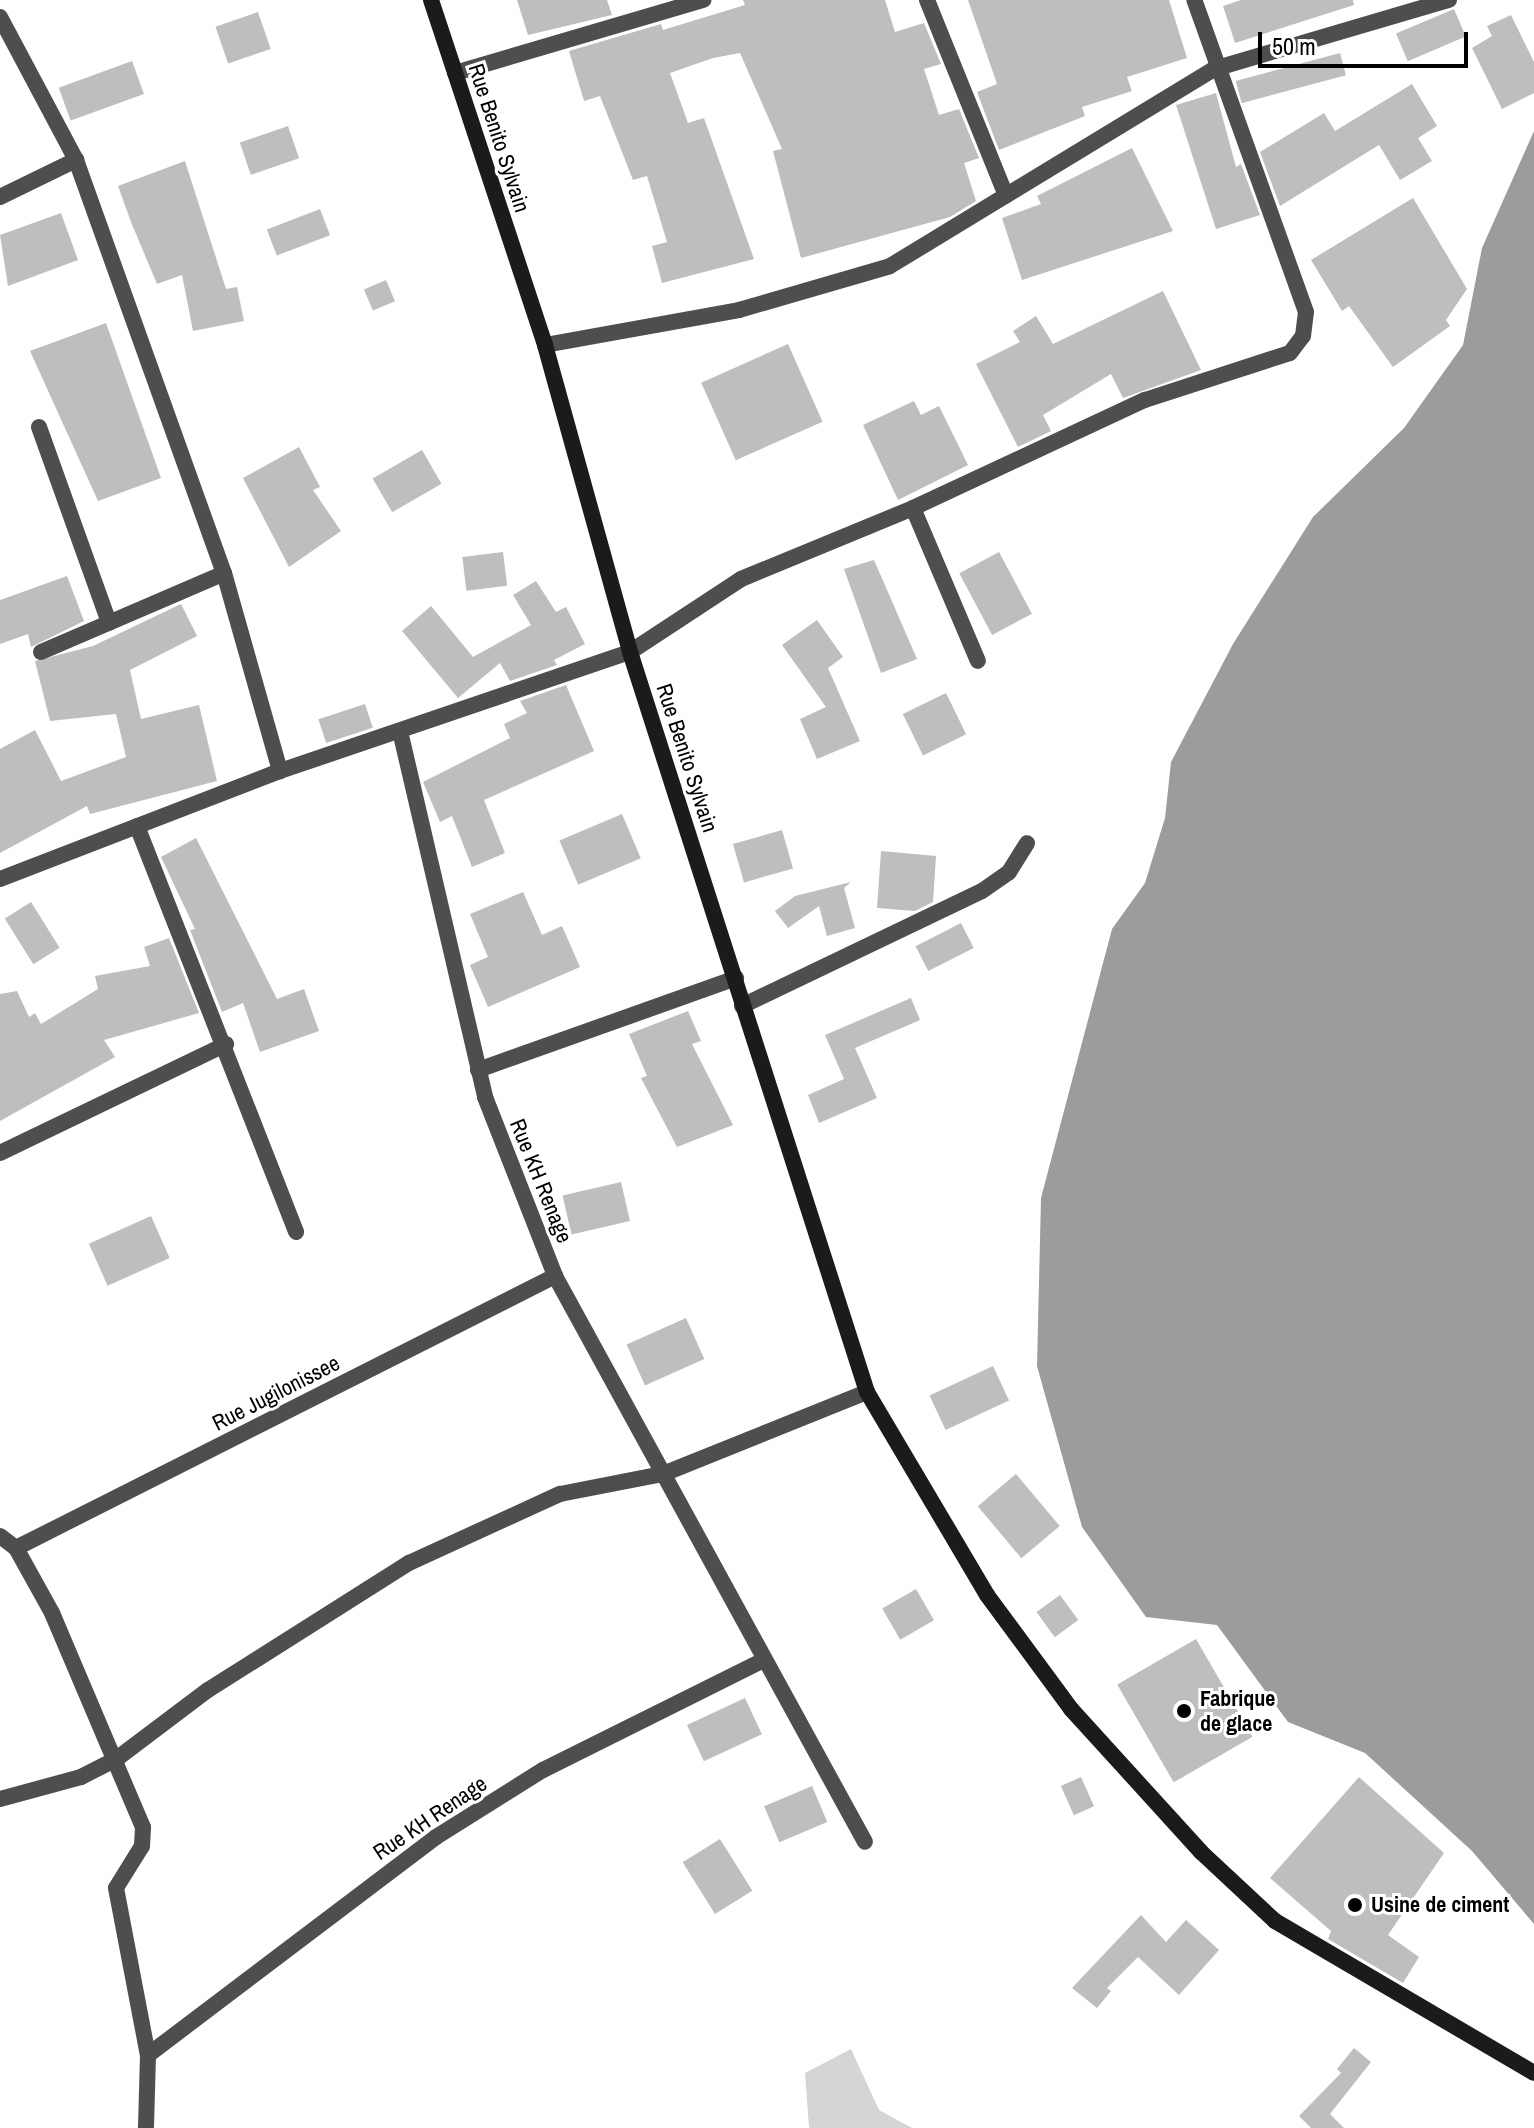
<!DOCTYPE html>
<style>
body{margin:0}
#map{position:relative;width:1534px;height:2128px;overflow:hidden;background:#fff;font-family:"Archivo Narrow",sans-serif}
div>[style]{position:absolute}
.green>*{inset:0;background:#d5d5d5}
.water>*{inset:0;background:#9c9c9c}
.building>*{inset:0;background:#bebebe;transform-origin:0 0}
.minor>*{height:16px;margin:-8px;padding:0 8px;transform-origin:8px;border-radius:8px;background:#4e4e4e}
.secondary>*{height:16px;margin:-8px;padding:0 8px;transform-origin:8px;border-radius:8px;background:#1b1b1b}
.dots>*{width:22px;height:22px;translate:-50% -50%;box-sizing:border-box;border:4px solid #fff;border-radius:50%}
span{translate:-50% -50%;white-space:nowrap;text-align:center;line-height:1.15;-webkit-text-stroke:6px #fff;paint-order:stroke}
.street-label{font-size:22px;color:#000}
.poi-label{font-size:22px;color:#000;font-weight:700}
.left{translate:0 -50%;text-align:left}
.scale{position:absolute;left:1258px;top:32px;width:210px;height:36px;box-sizing:border-box;border:4px solid #000;border-top:0;padding-left:10px;font-size:24px;line-height:28px;white-space:nowrap;color:#000;-webkit-text-stroke:6px #fff;paint-order:stroke}
</style>
<div id="map">
<div class="green">
<i style="clip-path:polygon(851px 2049px,879px 2110px,912px 2128px,809px 2128px,805px 2073px)"></i>
</div>
<div class="water">
<i style="clip-path:polygon(1534px 131px,1534px 1924px,1472px 1851px,1365px 1753px,1288px 1722px,1217px 1625px,1146px 1617px,1082px 1527px,1037px 1366px,1041px 1198px,1112px 929px,1145px 883px,1165px 818px,1171px 762px,1233px 644px,1313px 517px,1404px 428px,1463px 345px,1482px 248px)"></i>
</div>
<div class="building">
<i style="clip-path:polygon(517px 0,607px 0,612px 15px,528px 35px)"></i>
<i style="clip-path:polygon(743px 0,885px 0,895px 32px,924px 23px,941px 64px,924px 69px,939px 115px,959px 109px,979px 158px,964px 163px,976px 201px,950px 217px,801px 258px,773px 151px,782px 149px,740px 53px,713px 58px,670px 73px,688px 123px,704px 118px,754px 259px,662px 283px,652px 246px,667px 242px,647px 176px,633px 180px,600px 96px,584px 101px,569px 51px,661px 24px,663px 30px,745px 5px)"></i>
<i style="clip-path:polygon(968px 0,1169px 0,1187px 58px,1127px 77px,1132px 91px,1082px 107px,1085px 116px,999px 150px,977px 92px,997px 84px)"></i>
<i style="clip-path:polygon(1241px 0,1353px 0,1354px 5px,1235px 43px,1223px 6px)"></i>
<i style="left:1454px;top:9px;width:30px;height:63px;rotate:67deg"></i>
<i style="left:258px;top:12px;width:39px;height:45px;rotate:71deg"></i>
<i style="clip-path:polygon(1511px 15px,1534px 62px,1534px 93px,1502px 109px,1472px 48px,1492px 36px,1487px 26px)"></i>
<i style="left:1340px;top:53px;width:23px;height:108px;rotate:75deg"></i>
<i style="left:132px;top:61px;width:35px;height:78px;rotate:70deg"></i>
<i style="clip-path:polygon(1412px 84px,1437px 126px,1418px 138px,1432px 161px,1400px 180px,1379px 145px,1280px 206px,1260px 152px,1324px 113px,1335px 131px)"></i>
<i style="clip-path:polygon(1216px 93px,1236px 167px,1241px 164px,1260px 215px,1216px 229px,1176px 105px)"></i>
<i style="left:288px;top:126px;width:34px;height:51px;rotate:71deg"></i>
<i style="clip-path:polygon(1132px 148px,1173px 231px,1022px 280px,1002px 218px,1041px 204px,1037px 196px)"></i>
<i style="clip-path:polygon(185px 161px,226px 289px,237px 287px,244px 321px,193px 331px,182px 275px,157px 284px,131px 222px,118px 186px)"></i>
<i style="clip-path:polygon(1413px 198px,1467px 289px,1446px 320px,1450px 326px,1393px 367px,1349px 306px,1342px 311px,1311px 260px)"></i>
<i style="left:320px;top:209px;width:28px;height:57px;rotate:69deg"></i>
<i style="clip-path:polygon(61px 213px,78px 260px,8px 286px,0 235px)"></i>
<i style="left:386px;top:280px;width:23px;height:24px;rotate:67deg"></i>
<i style="clip-path:polygon(1163px 291px,1201px 370px,1123px 398px,1111px 374px,1043px 415px,1051px 431px,1018px 447px,976px 364px,1020px 342px,1013px 331px,1036px 316px,1053px 344px)"></i>
<i style="clip-path:polygon(106px 323px,161px 478px,98px 501px,30px 351px)"></i>
<i style="left:788px;top:344px;width:85px;height:95px;rotate:66deg"></i>
<i style="clip-path:polygon(914px 401px,921px 415px,939px 406px,968px 465px,898px 500px,863px 425px)"></i>
<i style="clip-path:polygon(299px 447px,320px 487px,313px 490px,341px 531px,289px 567px,243px 478px)"></i>
<i style="left:422px;top:450px;width:39px;height:57px;rotate:60deg"></i>
<i style="left:503px;top:552px;width:34px;height:41px;rotate:83deg"></i>
<i style="left:999px;top:552px;width:70px;height:45px;rotate:62deg"></i>
<i style="clip-path:polygon(874px 560px,917px 659px,881px 673px,844px 569px)"></i>
<i style="clip-path:polygon(67px 576px,84px 621px,31px 647px,28px 634px,0 644px,0 600px)"></i>
<i style="clip-path:polygon(536px 581px,556px 612px,566px 607px,585px 644px,554px 660px,557px 665px,510px 681px,500px 663px,458px 698px,402px 631px,431px 606px,473px 657px,531px 625px,513px 595px)"></i>
<i style="clip-path:polygon(181px 604px,197px 636px,130px 670px,141px 719px,199px 705px,217px 781px,90px 814px,87px 806px,0 853px,0 749px,35px 730px,61px 781px,126px 757px,116px 714px,50px 721px,35px 661px,93px 646px)"></i>
<i style="clip-path:polygon(817px 620px,843px 657px,828px 668px,860px 741px,817px 759px,800px 719px,826px 707px,782px 645px)"></i>
<i style="clip-path:polygon(566px 685px,594px 751px,484px 800px,505px 853px,472px 867px,452px 816px,440px 822px,423px 782px,510px 738px,504px 724px,527px 713px,520px 701px)"></i>
<i style="left:946px;top:693px;width:46px;height:48px;rotate:64deg"></i>
<i style="left:365px;top:704px;width:25px;height:49px;rotate:72deg"></i>
<i style="left:622px;top:814px;width:48px;height:68px;rotate:67deg"></i>
<i style="left:782px;top:830px;width:40px;height:51px;rotate:74deg"></i>
<i style="clip-path:polygon(196px 838px,277px 999px,304px 989px,319px 1031px,260px 1052px,243px 1003px,222px 1012px,190px 930px,195px 929px,161px 857px)"></i>
<i style="clip-path:polygon(881px 851px,936px 856px,933px 902px,915px 911px,877px 908px)"></i>
<i style="clip-path:polygon(851px 882px,844px 888px,855px 928px,827px 936px,819px 906px,788px 928px,775px 911px,795px 896px)"></i>
<i style="clip-path:polygon(523px 892px,542px 935px,562px 926px,580px 967px,488px 1007px,470px 965px,488px 957px,470px 914px)"></i>
<i style="left:31px;top:902px;width:54px;height:31px;rotate:58deg"></i>
<i style="left:961px;top:923px;width:28px;height:51px;rotate:63deg"></i>
<i style="clip-path:polygon(169px 938px,199px 1013px,104px 1040px,115px 1057px,0 1121px,0 994px,17px 991px,29px 1017px,35px 1013px,41px 1024px,98px 989px,95px 976px,150px 966px,144px 947px)"></i>
<i style="clip-path:polygon(911px 998px,920px 1020px,855px 1048px,877px 1098px,819px 1123px,808px 1095px,844px 1079px,825px 1035px)"></i>
<i style="clip-path:polygon(688px 1011px,701px 1041px,692px 1044px,733px 1125px,677px 1147px,641px 1078px,647px 1076px,629px 1034px)"></i>
<i style="left:621px;top:1182px;width:40px;height:60px;rotate:77deg"></i>
<i style="left:151px;top:1216px;width:46px;height:68px;rotate:66deg"></i>
<i style="left:686px;top:1318px;width:45px;height:65px;rotate:66deg"></i>
<i style="left:993px;top:1366px;width:38px;height:70px;rotate:65deg"></i>
<i style="left:1016px;top:1474px;width:68px;height:50px;rotate:50deg"></i>
<i style="left:916px;top:1589px;width:36px;height:39px;rotate:60deg"></i>
<i style="left:1060px;top:1595px;width:31px;height:29px;rotate:54deg"></i>
<i style="left:1196px;top:1639px;width:113px;height:91px;rotate:60deg"></i>
<i style="left:745px;top:1698px;width:40px;height:64px;rotate:65deg"></i>
<i style="left:1081px;top:1777px;width:32px;height:22px;rotate:66deg"></i>
<i style="clip-path:polygon(1359px 1777px,1444px 1853px,1388px 1935px,1419px 1957px,1403px 1983px,1328px 1939px,1331px 1931px,1270px 1878px)"></i>
<i style="left:812px;top:1786px;width:39px;height:52px;rotate:67deg"></i>
<i style="left:720px;top:1839px;width:61px;height:44px;rotate:58deg"></i>
<i style="clip-path:polygon(1141px 1915px,1166px 1942px,1186px 1920px,1219px 1950px,1179px 1995px,1138px 1957px,1107px 1988px,1111px 1991px,1097px 2008px,1072px 1988px)"></i>
<i style="clip-path:polygon(1354px 2048px,1371px 2062px,1330px 2114px,1344px 2128px,1311px 2128px,1299px 2116px,1341px 2073px,1337px 2069px)"></i>
</div>
<div class="minor">
<i style="left:927px;top:0;width:211px;rotate:68deg"></i>
<i style="left:0;top:17px;width:162px;rotate:62deg"></i>
<i style="left:76px;top:160px;width:439px;rotate:70.3deg"></i>
<i style="left:224px;top:573px;width:206px;rotate:74.2deg"></i>
<i style="left:455px;top:73px;width:259px;rotate:-16.4deg"></i>
<i style="left:0;top:197px;width:85px;rotate:-26deg"></i>
<i style="left:545px;top:345px;width:197px;rotate:-10.2deg"></i>
<i style="left:739px;top:310px;width:157px;rotate:-16.2deg"></i>
<i style="left:890px;top:266px;width:379px;rotate:-31.3deg"></i>
<i style="left:1214px;top:69px;width:245px;rotate:-16.4deg"></i>
<i style="left:39px;top:427px;width:208px;rotate:70.3deg"></i>
<i style="left:913px;top:508px;width:166px;rotate:67deg"></i>
<i style="left:41px;top:652px;width:199px;rotate:-23.3deg"></i>
<i style="left:400px;top:731px;width:376px;rotate:76.9deg"></i>
<i style="left:485px;top:1097px;width:192px;rotate:68.6deg"></i>
<i style="left:555px;top:1276px;width:645px;rotate:61.29deg"></i>
<i style="left:137px;top:826px;width:436px;rotate:68.6deg"></i>
<i style="left:0;top:879px;width:300px;rotate:-21.1deg"></i>
<i style="left:280px;top:771px;width:370px;rotate:-18.8deg"></i>
<i style="left:630px;top:652px;width:133px;rotate:-33.3deg"></i>
<i style="left:741px;top:579px;width:186px;rotate:-22.4deg"></i>
<i style="left:913px;top:508px;width:256px;rotate:-25deg"></i>
<i style="left:1145px;top:400px;width:152px;rotate:-18deg"></i>
<i style="left:1290px;top:353px;width:21px;rotate:-53deg"></i>
<i style="left:1303px;top:336px;width:24px;rotate:-83deg"></i>
<i style="left:1306px;top:312px;width:331px;rotate:-109.7deg"></i>
<i style="left:742px;top:1006px;width:266px;rotate:-25.6deg"></i>
<i style="left:982px;top:891px;width:33px;rotate:-35deg"></i>
<i style="left:1009px;top:872px;width:34px;rotate:-58deg"></i>
<i style="left:478px;top:1070px;width:274px;rotate:-19.6deg"></i>
<i style="left:0;top:1153px;width:251px;rotate:-25.7deg"></i>
<i style="left:0;top:1536px;width:20px;rotate:37deg"></i>
<i style="left:16px;top:1548px;width:74px;rotate:61deg"></i>
<i style="left:52px;top:1613px;width:233px;rotate:67deg"></i>
<i style="left:143px;top:1827px;width:19px;rotate:93deg"></i>
<i style="left:142px;top:1846px;width:49px;rotate:121.8deg"></i>
<i style="left:116px;top:1888px;width:170px;rotate:79.2deg"></i>
<i style="left:148px;top:2055px;width:73px;rotate:91.6deg"></i>
<i style="left:16px;top:1548px;width:604px;rotate:-26.78deg"></i>
<i style="left:0;top:1799px;width:84px;rotate:-15.2deg"></i>
<i style="left:81px;top:1777px;width:38px;rotate:-27deg"></i>
<i style="left:115px;top:1760px;width:116px;rotate:-37deg"></i>
<i style="left:208px;top:1690px;width:238px;rotate:-32.3deg"></i>
<i style="left:409px;top:1563px;width:166px;rotate:-24.6deg"></i>
<i style="left:560px;top:1494px;width:105px;rotate:-11deg"></i>
<i style="left:663px;top:1474px;width:220px;rotate:-21.9deg"></i>
<i style="left:148px;top:2055px;width:361px;rotate:-37.1deg"></i>
<i style="left:436px;top:1837px;width:126px;rotate:-32.1deg"></i>
<i style="left:543px;top:1770px;width:247px;rotate:-26.5deg"></i>
</div>
<div class="secondary">
<i style="left:431px;top:0;width:363px;rotate:71.7deg"></i>
<i style="left:545px;top:345px;width:319px;rotate:74.5deg"></i>
<i style="left:630px;top:652px;width:777px;rotate:72.24deg"></i>
<i style="left:867px;top:1392px;width:236px;rotate:59.4deg"></i>
<i style="left:987px;top:1595px;width:142px;rotate:53.6deg"></i>
<i style="left:1071px;top:1709px;width:193px;rotate:47.7deg"></i>
<i style="left:1201px;top:1852px;width:101px;rotate:43deg"></i>
<i style="left:1275px;top:1921px;width:300px;rotate:30.4deg"></i>
</div>
<div class="dots">
<i style="left:1184px;top:1711px;background:#000"></i>
<i style="left:1355px;top:1905px;background:#000"></i>
</div>
<div class="street-label">
<span style="left:499px;top:138px;rotate:72deg">Rue Benito Sylvain</span>
<span style="left:687px;top:758px;rotate:72deg">Rue Benito Sylvain</span>
<span style="left:541px;top:1181px;rotate:68deg">Rue KH Renage</span>
<span style="left:276px;top:1393px;rotate:-27deg">Rue Jugilonissee</span>
<span style="left:430px;top:1818px;rotate:-34deg">Rue KH Renage</span>
</div>
<div class="poi-label">
<span class="left" style="left:1200px;top:1711px">Fabrique<br>de glace</span>
<span class="left" style="left:1371px;top:1905px">Usine de ciment</span>
</div>
<div class="scale">50 m</div>
</div>
